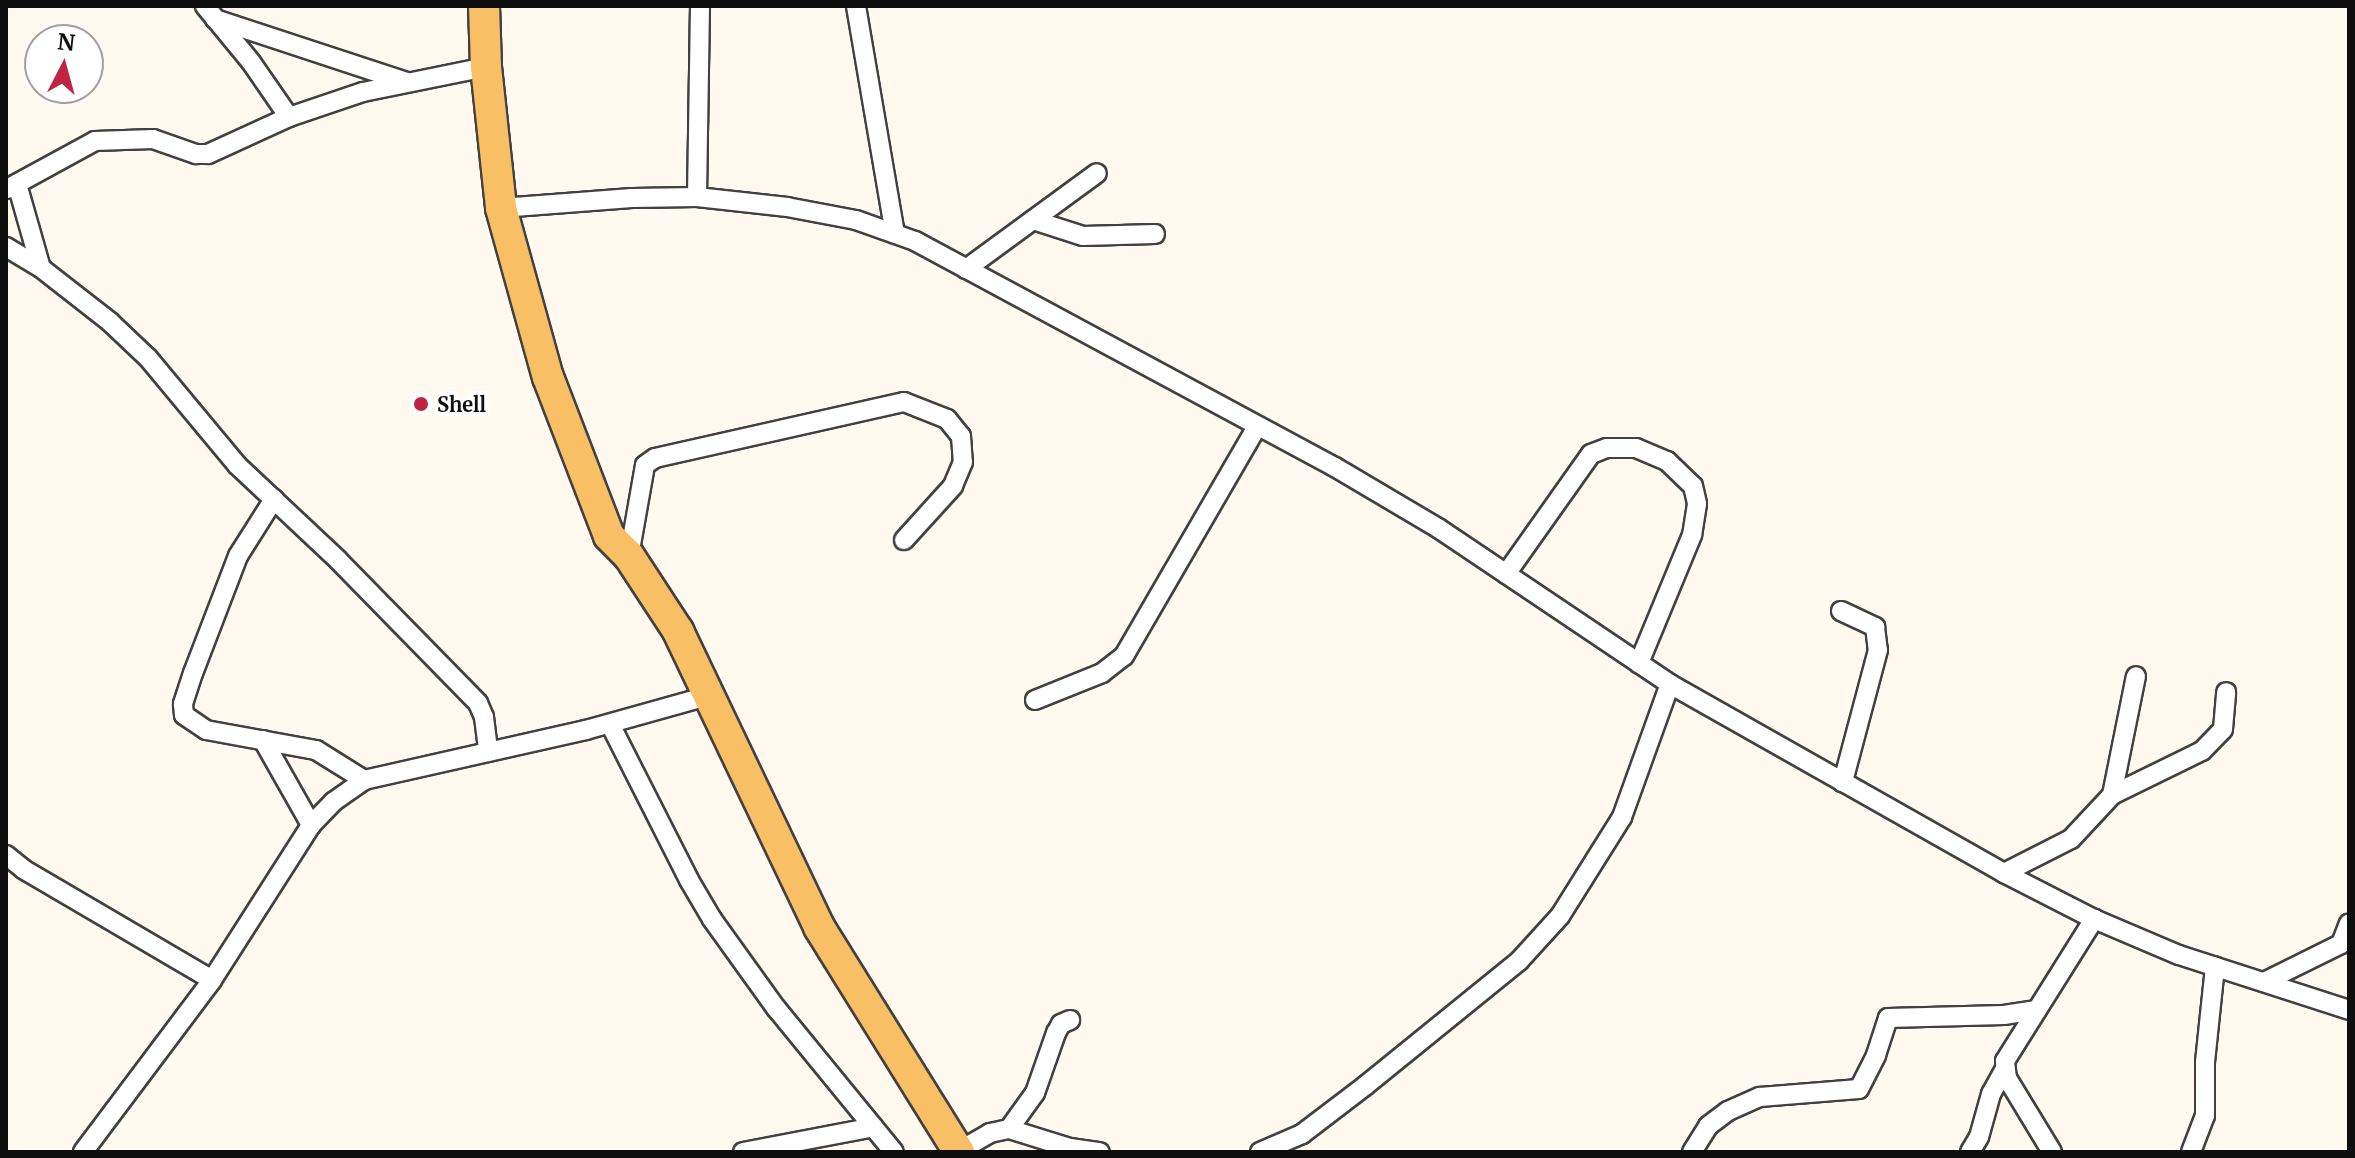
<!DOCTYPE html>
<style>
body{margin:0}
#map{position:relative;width:2355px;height:1158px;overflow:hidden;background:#fff9ef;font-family:Merriweather,serif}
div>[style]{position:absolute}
.roads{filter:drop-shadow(2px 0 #414141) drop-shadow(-2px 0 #414141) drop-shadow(0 2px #414141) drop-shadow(0 -2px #414141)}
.minor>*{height:18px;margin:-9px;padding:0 9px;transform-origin:9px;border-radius:9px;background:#fff}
.primary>*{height:30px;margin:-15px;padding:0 15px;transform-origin:15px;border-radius:15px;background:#f9bf65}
.dots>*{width:22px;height:22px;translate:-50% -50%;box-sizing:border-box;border:4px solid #fff;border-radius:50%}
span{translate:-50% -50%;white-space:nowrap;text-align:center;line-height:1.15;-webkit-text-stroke:8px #fff;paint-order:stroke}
.poi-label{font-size:20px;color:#0e0e0e;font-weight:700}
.left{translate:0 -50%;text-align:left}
.frame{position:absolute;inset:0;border:8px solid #0e0e0e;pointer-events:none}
.north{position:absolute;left:24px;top:24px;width:80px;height:80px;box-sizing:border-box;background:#fff;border:2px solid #9f9f9f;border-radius:50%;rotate:6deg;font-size:22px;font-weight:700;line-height:32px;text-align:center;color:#0e0e0e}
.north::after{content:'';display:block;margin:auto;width:28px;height:36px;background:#bf2543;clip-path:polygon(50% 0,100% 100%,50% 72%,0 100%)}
</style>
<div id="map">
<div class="roads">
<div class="minor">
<i style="left:205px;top:6px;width:72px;rotate:50.6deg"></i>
<i style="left:251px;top:62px;width:67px;rotate:55.4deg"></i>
<i style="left:289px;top:117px;width:78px;rotate:-18.7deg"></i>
<i style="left:363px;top:92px;width:126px;rotate:-11.5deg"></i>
<i style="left:856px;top:6px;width:231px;rotate:80.3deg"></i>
<i style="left:215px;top:19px;width:202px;rotate:18.2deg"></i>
<i style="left:17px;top:184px;width:87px;rotate:74.1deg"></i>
<i style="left:41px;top:268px;width:88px;rotate:38deg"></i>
<i style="left:110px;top:322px;width:52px;rotate:43.5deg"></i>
<i style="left:148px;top:358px;width:139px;rotate:50.2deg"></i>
<i style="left:237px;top:465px;width:139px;rotate:43.2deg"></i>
<i style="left:338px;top:560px;width:200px;rotate:45.6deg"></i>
<i style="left:478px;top:703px;width:15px;rotate:67deg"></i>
<i style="left:484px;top:717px;width:35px;rotate:83deg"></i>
<i style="left:7px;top:189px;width:100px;rotate:-28.6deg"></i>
<i style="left:95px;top:141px;width:58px;rotate:-2deg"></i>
<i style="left:153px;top:139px;width:46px;rotate:19.2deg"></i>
<i style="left:196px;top:154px;width:12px"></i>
<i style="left:208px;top:154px;width:89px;rotate:-24.6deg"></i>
<i style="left:697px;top:197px;width:191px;rotate:-89.1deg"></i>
<i style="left:501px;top:208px;width:131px;rotate:-4.4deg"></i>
<i style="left:632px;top:198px;width:65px;rotate:-0.9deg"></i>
<i style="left:697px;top:197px;width:91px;rotate:6.3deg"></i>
<i style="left:787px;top:207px;width:70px;rotate:10.7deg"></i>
<i style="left:856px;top:220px;width:63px;rotate:19.6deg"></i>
<i style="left:915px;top:241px;width:477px;rotate:28.3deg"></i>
<i style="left:1335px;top:467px;width:120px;rotate:30.6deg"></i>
<i style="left:1438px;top:528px;width:280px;rotate:33.9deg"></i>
<i style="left:1670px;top:684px;width:384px;rotate:29.5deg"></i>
<i style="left:2004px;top:873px;width:101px;rotate:27.1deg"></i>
<i style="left:2094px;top:919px;width:92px;rotate:23deg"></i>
<i style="left:2179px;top:955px;width:179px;rotate:17.9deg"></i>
<i style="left:1033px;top:220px;width:52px;rotate:17.7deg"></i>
<i style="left:1083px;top:236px;width:72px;rotate:-1.6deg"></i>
<i style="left:6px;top:247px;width:41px;rotate:31deg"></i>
<i style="left:966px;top:269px;width:162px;rotate:-36.2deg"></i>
<i style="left:274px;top:499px;width:67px;rotate:122.3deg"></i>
<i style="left:238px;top:556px;width:125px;rotate:111deg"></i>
<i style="left:193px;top:673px;width:33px;rotate:108deg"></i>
<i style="left:183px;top:704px;width:11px;rotate:85deg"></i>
<i style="left:184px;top:715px;width:27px;rotate:34deg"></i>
<i style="left:206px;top:730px;width:112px;rotate:10.3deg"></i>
<i style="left:316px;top:750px;width:57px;rotate:32deg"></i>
<i style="left:629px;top:556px;width:92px;rotate:-80deg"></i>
<i style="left:645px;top:465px;width:12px;rotate:-35deg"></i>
<i style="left:655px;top:458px;width:255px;rotate:-12.7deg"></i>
<i style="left:904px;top:402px;width:46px;rotate:21.6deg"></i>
<i style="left:947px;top:419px;width:22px;rotate:51deg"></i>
<i style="left:961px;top:436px;width:26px;rotate:86deg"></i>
<i style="left:963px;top:462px;width:26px;rotate:113deg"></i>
<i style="left:953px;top:486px;width:73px;rotate:132.2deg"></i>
<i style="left:1506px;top:574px;width:147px;rotate:-54.7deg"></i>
<i style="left:1591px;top:454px;width:17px;rotate:-21deg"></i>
<i style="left:1607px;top:448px;width:29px"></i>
<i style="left:1636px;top:448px;width:34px;rotate:23deg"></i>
<i style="left:1667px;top:461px;width:36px;rotate:44deg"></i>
<i style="left:1693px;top:486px;width:18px;rotate:77deg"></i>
<i style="left:1697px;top:504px;width:31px;rotate:99deg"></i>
<i style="left:1692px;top:535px;width:139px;rotate:112.5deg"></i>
<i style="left:1841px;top:611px;width:38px;rotate:25deg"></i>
<i style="left:1875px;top:627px;width:23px;rotate:83deg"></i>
<i style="left:1878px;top:650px;width:137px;rotate:104.9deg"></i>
<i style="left:1035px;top:700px;width:72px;rotate:-21.9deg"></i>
<i style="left:1102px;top:673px;width:28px;rotate:-38deg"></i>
<i style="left:1124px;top:656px;width:265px;rotate:-59.9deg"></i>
<i style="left:610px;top:724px;width:175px;rotate:63.1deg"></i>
<i style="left:689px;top:880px;width:45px;rotate:59.5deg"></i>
<i style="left:712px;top:919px;width:110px;rotate:54.3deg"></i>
<i style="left:776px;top:1008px;width:186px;rotate:50.7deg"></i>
<i style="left:263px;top:740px;width:98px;rotate:60.5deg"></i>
<i style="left:2112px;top:795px;width:100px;rotate:-26.1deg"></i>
<i style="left:2202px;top:751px;width:30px;rotate:-46deg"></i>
<i style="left:2223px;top:729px;width:37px;rotate:-85deg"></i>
<i style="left:6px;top:855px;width:22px;rotate:39deg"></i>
<i style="left:23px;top:869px;width:219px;rotate:30.4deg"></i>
<i style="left:2004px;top:873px;width:75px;rotate:-26.9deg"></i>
<i style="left:2071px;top:839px;width:60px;rotate:-47deg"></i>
<i style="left:2112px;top:795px;width:121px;rotate:-78.6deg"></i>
<i style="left:2264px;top:982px;width:86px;rotate:-26.3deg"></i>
<i style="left:2341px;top:944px;width:22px;rotate:-69deg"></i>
<i style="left:1009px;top:1129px;width:44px;rotate:-54.2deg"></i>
<i style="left:1035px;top:1093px;width:64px;rotate:-70.7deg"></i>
<i style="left:1056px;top:1033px;width:10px;rotate:-61deg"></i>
<i style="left:1061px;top:1024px;width:10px;rotate:-24deg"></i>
<i style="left:959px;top:1151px;width:36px;rotate:-30deg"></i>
<i style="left:990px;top:1133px;width:19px;rotate:-12deg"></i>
<i style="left:1009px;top:1129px;width:64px;rotate:17.3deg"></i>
<i style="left:1070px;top:1148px;width:30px;rotate:8deg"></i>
<i style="left:83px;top:1152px;width:215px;rotate:-53.1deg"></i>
<i style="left:212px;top:980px;width:184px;rotate:-57.4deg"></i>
<i style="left:311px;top:825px;width:32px;rotate:-46deg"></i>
<i style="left:333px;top:802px;width:38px;rotate:-35deg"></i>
<i style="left:364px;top:780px;width:228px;rotate:-12.7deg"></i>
<i style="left:586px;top:730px;width:127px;rotate:-15.6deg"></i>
<i style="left:743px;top:1152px;width:133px;rotate:-10.8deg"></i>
<i style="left:1260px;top:1152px;width:46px;rotate:-23.2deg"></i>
<i style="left:1302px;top:1134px;width:81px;rotate:-37.4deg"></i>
<i style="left:1366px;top:1085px;width:197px;rotate:-39deg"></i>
<i style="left:1519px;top:961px;width:61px;rotate:-47.7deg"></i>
<i style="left:1560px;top:916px;width:117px;rotate:-57.9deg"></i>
<i style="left:1622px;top:817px;width:141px;rotate:-70.2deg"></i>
<i style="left:1692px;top:1152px;width:31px;rotate:-58deg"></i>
<i style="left:1708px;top:1126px;width:25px;rotate:-37deg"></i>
<i style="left:1728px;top:1111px;width:35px;rotate:-24deg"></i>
<i style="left:1760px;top:1097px;width:99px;rotate:-4.6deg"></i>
<i style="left:1859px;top:1089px;width:38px;rotate:-63deg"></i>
<i style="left:1876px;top:1055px;width:39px;rotate:-72deg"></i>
<i style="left:1888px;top:1018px;width:116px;rotate:-1.5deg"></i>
<i style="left:2004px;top:1015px;width:33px;rotate:-9deg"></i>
<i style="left:1970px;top:1152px;width:17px;rotate:-59deg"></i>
<i style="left:1979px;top:1137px;width:45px;rotate:-74.4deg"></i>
<i style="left:1991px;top:1094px;width:29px;rotate:-61deg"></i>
<i style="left:2052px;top:1152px;width:87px;rotate:-121.3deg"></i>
<i style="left:2007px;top:1078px;width:17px;rotate:-97deg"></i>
<i style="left:2005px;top:1061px;width:168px;rotate:-57.9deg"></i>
<i style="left:2191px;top:1152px;width:39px;rotate:-69deg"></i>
<i style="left:2205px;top:1116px;width:54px;rotate:-90deg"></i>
<i style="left:2205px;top:1062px;width:96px;rotate:-84deg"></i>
</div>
<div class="primary">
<i style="left:484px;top:6px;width:61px;rotate:88.1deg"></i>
<i style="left:486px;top:67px;width:142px;rotate:83.9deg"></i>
<i style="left:501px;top:208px;width:175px;rotate:74.5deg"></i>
<i style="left:548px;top:377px;width:170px;rotate:69deg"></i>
<i style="left:609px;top:536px;width:28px;rotate:45deg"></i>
<i style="left:629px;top:556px;width:90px;rotate:56.8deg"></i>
<i style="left:678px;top:631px;width:328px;rotate:64.5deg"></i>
<i style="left:819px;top:927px;width:265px;rotate:58.1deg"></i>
</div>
</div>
<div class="dots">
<i style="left:421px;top:404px;background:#bf2543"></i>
</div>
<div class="poi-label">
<span class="left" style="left:437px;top:404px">Shell</span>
</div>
<div class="frame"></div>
<div class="north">N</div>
</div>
